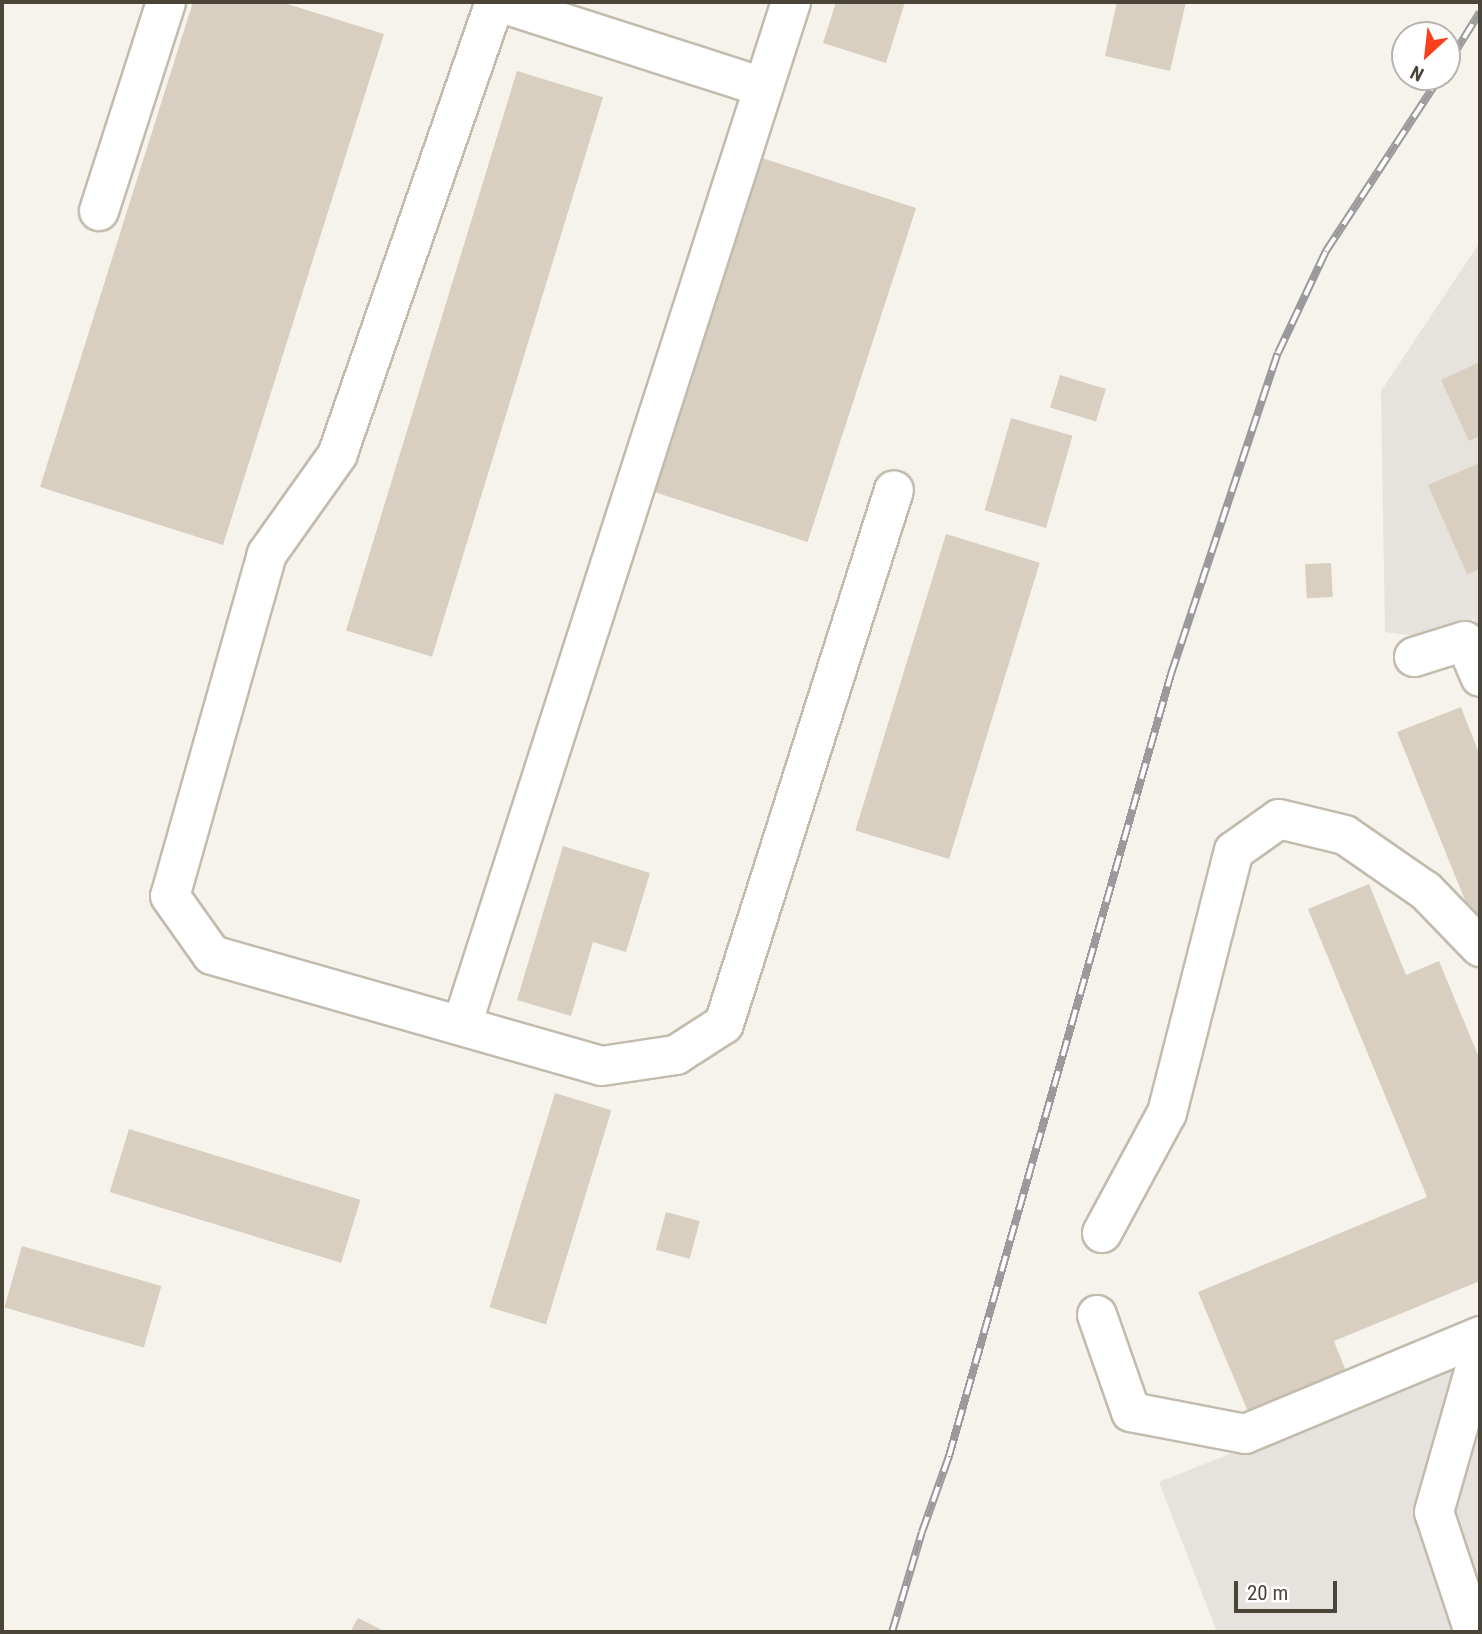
<!DOCTYPE html>
<style>
body{margin:0}
#map{position:relative;width:1482px;height:1634px;overflow:hidden;background:#f6f3ec;font-family:"Roboto Condensed",sans-serif}
div>[style]{position:absolute}
.industrial>*{inset:0;background:#e6e2dd}
.building>*{inset:0;background:#d8cfc1;transform-origin:0 0}
.roads{filter:drop-shadow(2px 0 #c2bbae) drop-shadow(-2px 0 #c2bbae) drop-shadow(0 2px #c2bbae) drop-shadow(0 -2px #c2bbae)}
.minor>*{height:38px;margin:-19px;padding:0 19px;transform-origin:19px;border-radius:19px;background:#fff}
.rail>*{height:8px;margin-top:-4px;transform-origin:0;background:repeating-linear-gradient(90deg,#fff 0 16px,#9a9a9a 0 32px);box-sizing:border-box;border-block:2px solid #9a9a9a}
span{translate:-50% -50%;white-space:nowrap;text-align:center;line-height:1.15;-webkit-text-stroke:7px #fff;paint-order:stroke}
.frame{position:absolute;inset:0;border:4px solid #4b4439;pointer-events:none}
.north{position:absolute;left:1391px;top:21px;width:70px;height:70px;box-sizing:border-box;background:#fff;border:2px solid #b7b4b0;border-radius:50%;rotate:207deg;font-size:19px;font-weight:700;line-height:28px;text-align:center;color:#4b4439}
.north::after{content:'';display:block;margin:auto;width:24px;height:32px;background:#fc3f1d;clip-path:polygon(50% 0,100% 100%,50% 72%,0 100%)}
.scale{position:absolute;left:1234px;top:1581px;width:103px;height:32px;box-sizing:border-box;border:4px solid #4b4439;border-top:0;padding-left:9px;font-size:21px;line-height:24px;white-space:nowrap;color:#4b4439;-webkit-text-stroke:5px #fff;paint-order:stroke}
</style>
<div id="map">
<div class="industrial">
<i style="clip-path:polygon(1480px 242px,1480px 635px,1474px 619px,1433px 638px,1385px 632px,1381px 391px)"></i>
<i style="clip-path:polygon(1480px 1355px,1480px 1632px,1217px 1632px,1159px 1482px)"></i>
</div>
<div class="building">
<i style="clip-path:polygon(193px 2px,281px 2px,384px 34px,223px 545px,40px 487px)"></i>
<i style="clip-path:polygon(836px 2px,905px 2px,886px 63px,823px 43px)"></i>
<i style="clip-path:polygon(1117px 2px,1186px 2px,1170px 71px,1105px 56px)"></i>
<i style="left:517px;top:71px;width:90px;height:585px;rotate:17deg"></i>
<i style="left:762px;top:158px;width:162px;height:351px;rotate:18deg"></i>
<i style="clip-path:polygon(1480px 362px,1480px 436px,1469px 441px,1441px 380px)"></i>
<i style="left:1060px;top:375px;width:48px;height:34px;rotate:17deg"></i>
<i style="left:1011px;top:418px;width:64px;height:96px;rotate:16deg"></i>
<i style="clip-path:polygon(1480px 463px,1480px 569px,1467px 574px,1428px 485px)"></i>
<i style="left:946px;top:534px;width:98px;height:310px;rotate:17deg"></i>
<i style="left:1331px;top:563px;width:34px;height:26px;rotate:87deg"></i>
<i style="clip-path:polygon(1461px 707px,1480px 756px,1480px 929px,1477px 930px,1397px 732px)"></i>
<i style="clip-path:polygon(563px 846px,650px 873px,626px 952px,593px 942px,571px 1016px,517px 1000px)"></i>
<i style="clip-path:polygon(1369px 884px,1406px 975px,1439px 961px,1480px 1060px,1480px 1281px,1334px 1341px,1349px 1379px,1251px 1419px,1198px 1292px,1427px 1197px,1308px 909px)"></i>
<i style="left:555px;top:1093px;width:59px;height:224px;rotate:17deg"></i>
<i style="left:129px;top:1129px;width:242px;height:66px;rotate:17deg"></i>
<i style="left:666px;top:1212px;width:35px;height:39px;rotate:15deg"></i>
<i style="left:22px;top:1246px;width:145px;height:64px;rotate:16deg"></i>
<i style="clip-path:polygon(358px 1618px,386px 1632px,350px 1632px)"></i>
</div>
<div class="roads">
<div class="minor">
<i style="left:495px;top:2px;width:478px;rotate:109.2deg"></i>
<i style="left:338px;top:454px;width:123px;rotate:125.4deg"></i>
<i style="left:267px;top:554px;width:355px;rotate:105.8deg"></i>
<i style="left:170px;top:896px;width:72px;rotate:54.6deg"></i>
<i style="left:212px;top:955px;width:405px;rotate:15.9deg"></i>
<i style="left:602px;top:1066px;width:75px;rotate:-8.5deg"></i>
<i style="left:676px;top:1055px;width:57px;rotate:-32.9deg"></i>
<i style="left:724px;top:1024px;width:560px;rotate:-72.34deg"></i>
<i style="left:498px;top:2px;width:278px;rotate:17.8deg"></i>
<i style="left:99px;top:211px;width:219px;rotate:-72.2deg"></i>
<i style="left:1414px;top:657px;width:53px;rotate:-17.4deg"></i>
<i style="left:1465px;top:641px;width:39px;rotate:67deg"></i>
<i style="left:462px;top:1025px;width:1075px;rotate:-72.17deg"></i>
<i style="left:1102px;top:1233px;width:136px;rotate:-61.6deg"></i>
<i style="left:1167px;top:1113px;width:270px;rotate:-75.7deg"></i>
<i style="left:1234px;top:851px;width:55px;rotate:-35.4deg"></i>
<i style="left:1279px;top:819px;width:68px;rotate:13.6deg"></i>
<i style="left:1345px;top:835px;width:98px;rotate:34.7deg"></i>
<i style="left:1426px;top:891px;width:78px;rotate:46deg"></i>
<i style="left:1097px;top:1315px;width:103px;rotate:70.7deg"></i>
<i style="left:1131px;top:1412px;width:116px;rotate:10.9deg"></i>
<i style="left:1245px;top:1434px;width:255px;rotate:-22.6deg"></i>
<i style="left:1474px;top:1632px;width:126px;rotate:-108.4deg"></i>
<i style="left:1434px;top:1512px;width:168px;rotate:-74.1deg"></i>
</div>
</div>
<div class="rail">
<i style="left:1447px;top:65px;width:62px;rotate:-58.1deg"></i>
<i style="left:892px;top:1632px;width:104px;rotate:-73.3deg"></i>
<i style="left:922px;top:1532px;width:81px;rotate:-70.4deg"></i>
<i style="left:949px;top:1456px;width:813px;rotate:-74.15deg"></i>
<i style="left:1171px;top:674px;width:338px;rotate:-71.6deg"></i>
<i style="left:1278px;top:353px;width:113px;rotate:-64.8deg"></i>
<i style="left:1326px;top:251px;width:208px;rotate:-56.8deg"></i>
</div>
<div class="frame"></div>
<div class="north">N</div>
<div class="scale">20 m</div>
</div>
